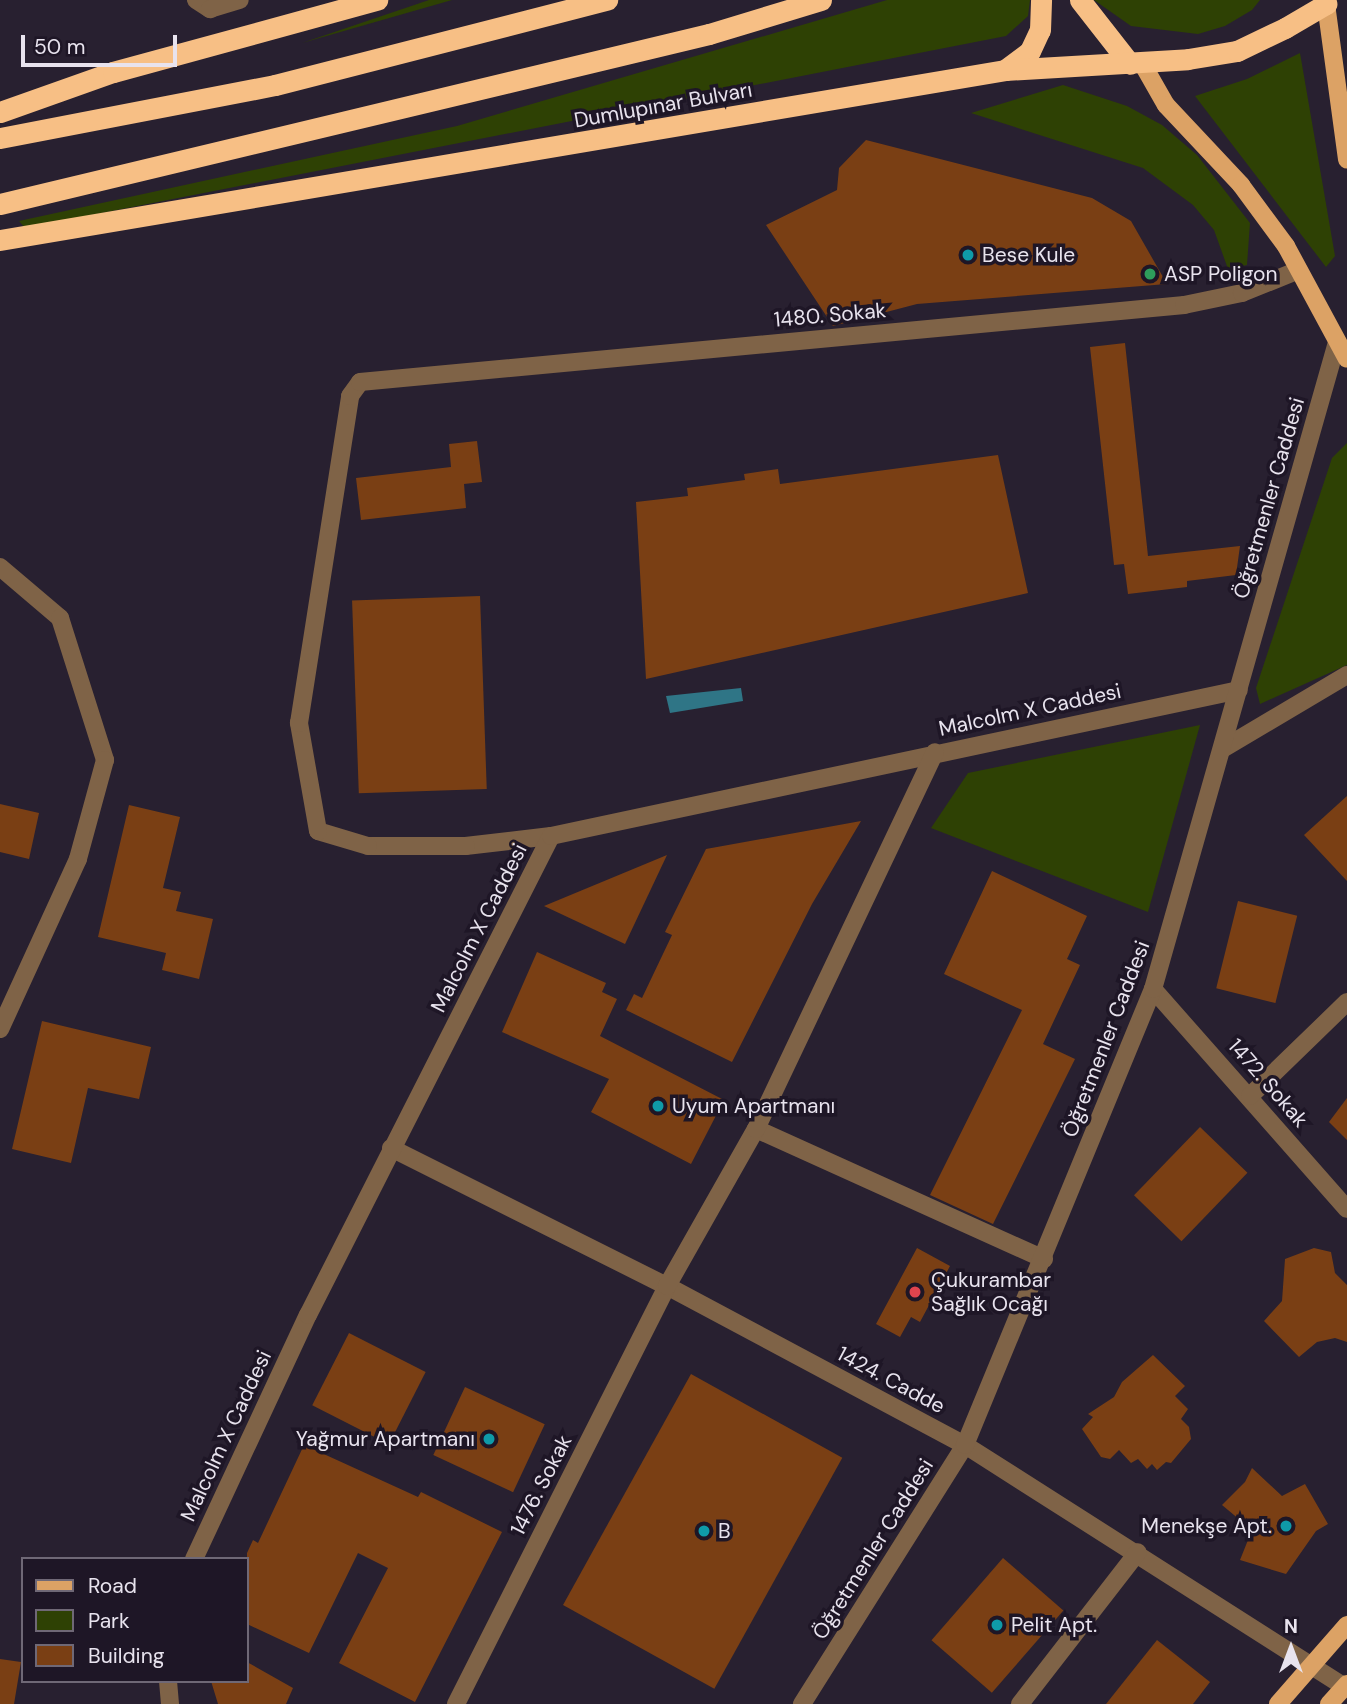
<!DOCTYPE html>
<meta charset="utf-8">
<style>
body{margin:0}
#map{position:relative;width:1347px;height:1704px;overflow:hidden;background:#282030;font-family:"DM Sans",sans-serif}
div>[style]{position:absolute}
.green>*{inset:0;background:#2e4104}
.water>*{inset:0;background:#2f7586}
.building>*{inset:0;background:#7a3f14;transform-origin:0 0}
.minor>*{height:18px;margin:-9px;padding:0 9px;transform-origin:9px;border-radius:9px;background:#7f6347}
.major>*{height:18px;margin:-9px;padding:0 9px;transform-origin:9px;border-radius:9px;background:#dca265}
.highway>*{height:21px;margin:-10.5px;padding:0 10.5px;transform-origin:10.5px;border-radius:10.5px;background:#f7bf85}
.dots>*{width:19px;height:19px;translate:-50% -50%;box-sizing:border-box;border:4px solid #1e1626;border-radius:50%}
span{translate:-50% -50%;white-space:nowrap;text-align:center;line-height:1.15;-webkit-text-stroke:7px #1e1626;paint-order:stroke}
.street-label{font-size:21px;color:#e8e3ee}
.poi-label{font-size:21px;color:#e8e3ee}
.left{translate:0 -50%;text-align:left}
.right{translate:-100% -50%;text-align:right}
.legend{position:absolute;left:21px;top:1557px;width:228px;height:126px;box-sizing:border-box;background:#1e1626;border:2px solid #6f6876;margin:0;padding:9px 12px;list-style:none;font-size:21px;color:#e8e3ee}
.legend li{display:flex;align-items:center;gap:14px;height:35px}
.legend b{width:35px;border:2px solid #6f6876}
.north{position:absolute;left:1256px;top:1613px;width:70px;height:70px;-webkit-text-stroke:5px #1e1626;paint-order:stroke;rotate:0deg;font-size:19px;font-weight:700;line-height:28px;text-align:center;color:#e8e3ee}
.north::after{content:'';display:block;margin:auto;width:24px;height:32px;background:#e8e3ee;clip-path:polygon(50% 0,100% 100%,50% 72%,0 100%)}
.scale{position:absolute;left:21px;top:35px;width:156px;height:32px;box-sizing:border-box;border:4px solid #e8e3ee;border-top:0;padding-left:9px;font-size:21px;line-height:24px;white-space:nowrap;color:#e8e3ee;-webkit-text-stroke:5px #1e1626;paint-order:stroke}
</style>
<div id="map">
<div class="green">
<i style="clip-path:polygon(429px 0,452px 0,302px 43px)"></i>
<i style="clip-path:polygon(887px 0,1030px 0,1028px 16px,1006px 36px,25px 228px,19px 221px,457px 126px)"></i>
<i style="clip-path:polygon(1094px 0,1260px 0,1252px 10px,1225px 26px,1198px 34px,1131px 26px)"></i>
<i style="clip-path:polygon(1300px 53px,1335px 256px,1326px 267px,1195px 96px,1247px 79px)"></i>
<i style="clip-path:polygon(1063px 85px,1127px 106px,1162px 125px,1197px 155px,1250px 223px,1247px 265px,1228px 269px,1214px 230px,1193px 205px,1143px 168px,971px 113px)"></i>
<i style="clip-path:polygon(1347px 443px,1347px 665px,1260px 704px,1256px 688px,1332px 458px)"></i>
<i style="clip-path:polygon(1200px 725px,1148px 912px,931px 828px,968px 773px)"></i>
</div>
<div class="water">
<i style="clip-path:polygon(741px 688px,743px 701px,670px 713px,666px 696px)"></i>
</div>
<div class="building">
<i style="clip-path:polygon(866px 140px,1092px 198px,1131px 221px,1167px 284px,917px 304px,833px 326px,766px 225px,837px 190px,839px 168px)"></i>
<i style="clip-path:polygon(1125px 343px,1148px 556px,1240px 546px,1236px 575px,1187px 581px,1187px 587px,1128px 594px,1124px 564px,1114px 565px,1090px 347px)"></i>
<i style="clip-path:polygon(477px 441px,482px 482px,464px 484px,466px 508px,361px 520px,356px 478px,451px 467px,449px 444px)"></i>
<i style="clip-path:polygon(998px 455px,1028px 593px,646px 679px,636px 502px,688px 496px,687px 488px,745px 480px,744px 474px,778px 469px,780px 484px)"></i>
<i style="left:480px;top:596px;width:193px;height:128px;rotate:88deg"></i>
<i style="clip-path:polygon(1347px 796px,1347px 881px,1304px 835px)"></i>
<i style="clip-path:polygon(0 804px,39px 813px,29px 859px,0 852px)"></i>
<i style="clip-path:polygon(129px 805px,180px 817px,163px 888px,181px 892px,176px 911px,213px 919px,199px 979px,162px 970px,166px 953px,98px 937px)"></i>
<i style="clip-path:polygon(861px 821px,812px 904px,732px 1062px,626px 1010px,634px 994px,642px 998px,672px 935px,665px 932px,706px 849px)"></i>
<i style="clip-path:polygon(667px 855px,625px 944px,544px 906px)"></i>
<i style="clip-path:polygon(992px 871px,1087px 916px,1067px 959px,1080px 965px,1043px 1044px,1075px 1059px,993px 1224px,930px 1195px,1022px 1010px,944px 974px)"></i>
<i style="left:1238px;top:901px;width:61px;height:90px;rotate:14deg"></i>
<i style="clip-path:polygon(537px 952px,606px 983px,602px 992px,617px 999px,600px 1036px,724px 1100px,691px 1164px,591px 1112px,609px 1079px,502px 1032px)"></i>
<i style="clip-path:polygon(42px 1021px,151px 1047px,139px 1099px,88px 1088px,71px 1163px,12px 1149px)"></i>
<i style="clip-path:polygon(1347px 1098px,1347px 1140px,1329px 1122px)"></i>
<i style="left:1200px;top:1127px;width:66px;height:95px;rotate:44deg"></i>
<i style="clip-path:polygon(917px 1248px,950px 1266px,920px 1322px,911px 1317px,900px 1337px,876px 1324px)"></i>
<i style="clip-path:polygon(1314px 1248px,1331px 1252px,1335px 1273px,1347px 1285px,1347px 1342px,1335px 1338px,1317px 1342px,1299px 1357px,1264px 1321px,1282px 1301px,1285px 1259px)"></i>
<i style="left:349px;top:1333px;width:86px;height:81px;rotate:27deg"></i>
<i style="clip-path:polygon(1153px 1355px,1185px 1386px,1175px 1396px,1188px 1409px,1181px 1419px,1189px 1427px,1191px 1439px,1171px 1463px,1166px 1462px,1157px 1470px,1152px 1464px,1147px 1469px,1138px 1459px,1131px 1463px,1119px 1450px,1110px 1459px,1101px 1457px,1082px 1429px,1093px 1417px,1088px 1414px,1114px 1397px,1122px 1382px)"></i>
<i style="left:691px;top:1374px;width:173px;height:264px;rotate:29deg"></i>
<i style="left:465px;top:1387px;width:88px;height:75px;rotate:25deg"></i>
<i style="clip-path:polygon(304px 1445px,418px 1497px,421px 1492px,502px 1532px,415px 1702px,339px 1663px,388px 1568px,358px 1553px,309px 1653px,247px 1624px,247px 1553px,253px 1540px,258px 1543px)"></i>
<i style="clip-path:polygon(1252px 1468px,1282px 1496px,1305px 1484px,1328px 1524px,1316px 1531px,1286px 1574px,1240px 1560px,1252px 1530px,1222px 1505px,1245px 1482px)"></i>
<i style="left:1003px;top:1558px;width:80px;height:109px;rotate:41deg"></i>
<i style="clip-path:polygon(1157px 1640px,1210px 1682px,1193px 1704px,1106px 1704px)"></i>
<i style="clip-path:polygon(0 1659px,21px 1662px,14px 1704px,0 1704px)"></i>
<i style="clip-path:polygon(247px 1662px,293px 1688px,286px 1704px,218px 1704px,211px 1681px,247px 1681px)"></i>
</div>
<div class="minor">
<i style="left:196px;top:0;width:17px;rotate:33deg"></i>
<i style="left:210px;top:9px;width:31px;rotate:-17deg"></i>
<i style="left:0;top:567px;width:79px;rotate:40.4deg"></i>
<i style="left:60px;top:618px;width:149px;rotate:72.4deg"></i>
<i style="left:105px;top:760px;width:103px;rotate:105.3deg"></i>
<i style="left:78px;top:859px;width:187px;rotate:114.6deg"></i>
<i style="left:1224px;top:748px;width:143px;rotate:-30.7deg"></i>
<i style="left:551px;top:836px;width:86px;rotate:173.3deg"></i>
<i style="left:466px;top:846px;width:98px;rotate:180deg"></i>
<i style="left:368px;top:846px;width:52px;rotate:-163.3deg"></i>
<i style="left:318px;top:831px;width:110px;rotate:-100deg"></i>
<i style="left:299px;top:723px;width:331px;rotate:-81.1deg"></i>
<i style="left:350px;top:396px;width:17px;rotate:-54deg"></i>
<i style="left:360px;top:382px;width:828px;rotate:-5.34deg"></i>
<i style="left:1184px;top:305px;width:59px;rotate:-11.7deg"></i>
<i style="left:1242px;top:293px;width:61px;rotate:-22deg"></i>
<i style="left:1153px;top:989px;width:293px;rotate:48.6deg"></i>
<i style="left:1250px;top:1096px;width:135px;rotate:-44.1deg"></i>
<i style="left:756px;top:1129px;width:316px;rotate:24.3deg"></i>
<i style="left:391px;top:1148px;width:309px;rotate:26.6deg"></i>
<i style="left:667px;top:1286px;width:338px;rotate:28.1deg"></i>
<i style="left:965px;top:1445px;width:453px;rotate:32.5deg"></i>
<i style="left:194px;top:1559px;width:269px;rotate:-65deg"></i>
<i style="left:308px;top:1315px;width:537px;rotate:-63.1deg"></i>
<i style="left:551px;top:836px;width:703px;rotate:-11.98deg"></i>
<i style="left:168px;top:1681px;width:23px;rotate:85deg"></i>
<i style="left:456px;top:1704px;width:468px;rotate:-63.2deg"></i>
<i style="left:667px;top:1286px;width:180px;rotate:-60.5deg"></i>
<i style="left:756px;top:1129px;width:417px;rotate:-64.6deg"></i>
<i style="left:802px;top:1704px;width:306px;rotate:-57.8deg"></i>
<i style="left:965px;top:1445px;width:493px;rotate:-67.6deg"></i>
<i style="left:1153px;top:989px;width:673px;rotate:-74.12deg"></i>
<i style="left:1020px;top:1704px;width:192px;rotate:-52.2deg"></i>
</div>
<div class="major">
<i style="left:1326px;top:4px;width:157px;rotate:82.3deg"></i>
<i style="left:1142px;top:63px;width:48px;rotate:60.3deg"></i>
<i style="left:1166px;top:105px;width:110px;rotate:46.8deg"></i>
<i style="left:1241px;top:185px;width:76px;rotate:53.6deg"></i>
<i style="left:1286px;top:246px;width:128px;rotate:61.6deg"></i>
<i style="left:1278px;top:1704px;width:105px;rotate:-48.9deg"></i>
<i style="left:1329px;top:1704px;width:27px;rotate:-48deg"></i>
</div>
<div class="highway">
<i style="left:1080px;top:0;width:81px;rotate:52deg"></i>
<i style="left:1005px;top:70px;width:31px;rotate:-37deg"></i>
<i style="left:1030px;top:51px;width:23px;rotate:-65deg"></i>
<i style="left:1040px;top:30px;width:30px;rotate:-88deg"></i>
<i style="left:0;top:112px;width:120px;rotate:-19.5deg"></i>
<i style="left:113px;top:72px;width:274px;rotate:-15.3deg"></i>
<i style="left:0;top:138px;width:280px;rotate:-10.9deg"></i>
<i style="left:275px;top:85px;width:343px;rotate:-14.4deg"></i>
<i style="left:0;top:204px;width:729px;rotate:-13.48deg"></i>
<i style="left:709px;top:34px;width:117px;rotate:-16.9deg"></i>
<i style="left:0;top:240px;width:1019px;rotate:-9.6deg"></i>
<i style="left:1005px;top:70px;width:183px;rotate:-3.4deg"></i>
<i style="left:1188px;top:59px;width:50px;rotate:-9.3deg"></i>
<i style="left:1237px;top:51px;width:53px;rotate:-25.6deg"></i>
<i style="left:1285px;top:28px;width:48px;rotate:-30.3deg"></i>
<i style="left:1326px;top:4px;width:4px;rotate:-104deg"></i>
</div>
<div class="dots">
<i style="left:968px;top:255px;background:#0f9aa8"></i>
<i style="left:1150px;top:274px;background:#2e9e5b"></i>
<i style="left:658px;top:1106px;background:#0f9aa8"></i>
<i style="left:915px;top:1292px;background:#e0444e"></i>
<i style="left:489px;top:1439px;background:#0f9aa8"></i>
<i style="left:1286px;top:1526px;background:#0f9aa8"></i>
<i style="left:704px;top:1531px;background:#0f9aa8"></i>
<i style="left:997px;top:1625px;background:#0f9aa8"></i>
</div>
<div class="street-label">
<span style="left:663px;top:105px;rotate:-10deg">Dumlupınar Bulvarı</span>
<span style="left:830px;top:315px;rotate:-5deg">1480. Sokak</span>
<span style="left:1269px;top:498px;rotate:-74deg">Öğretmenler Caddesi</span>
<span style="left:1030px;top:710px;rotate:-12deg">Malcolm X Caddesi</span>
<span style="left:479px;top:928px;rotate:-63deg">Malcolm X Caddesi</span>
<span style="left:1106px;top:1039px;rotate:-69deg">Öğretmenler Caddesi</span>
<span style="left:1268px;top:1083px;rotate:49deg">1472. Sokak</span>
<span style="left:891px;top:1380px;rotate:28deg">1424. Cadde</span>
<span style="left:226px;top:1436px;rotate:-65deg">Malcolm X Caddesi</span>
<span style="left:541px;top:1485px;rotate:-63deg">1476. Sokak</span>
<span style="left:873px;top:1549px;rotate:-58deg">Öğretmenler Caddesi</span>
</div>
<div class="poi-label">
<span class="left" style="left:982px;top:255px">Bese Kule</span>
<span class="left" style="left:1164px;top:274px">ASP Poligon</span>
<span class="left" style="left:672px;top:1106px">Uyum Apartmanı</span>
<span class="left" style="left:931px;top:1292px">Çukurambar<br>Sağlık Ocağı</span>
<span class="right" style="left:475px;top:1439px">Yağmur Apartmanı</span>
<span class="right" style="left:1272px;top:1526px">Menekşe Apt.</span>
<span class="left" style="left:718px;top:1531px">B</span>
<span class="left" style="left:1011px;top:1625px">Pelit Apt.</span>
</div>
<ul class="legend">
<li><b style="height:9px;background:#dca265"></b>Road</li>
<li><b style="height:19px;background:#2e4104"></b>Park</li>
<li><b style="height:19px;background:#7a3f14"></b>Building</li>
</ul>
<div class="north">N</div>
<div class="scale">50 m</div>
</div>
